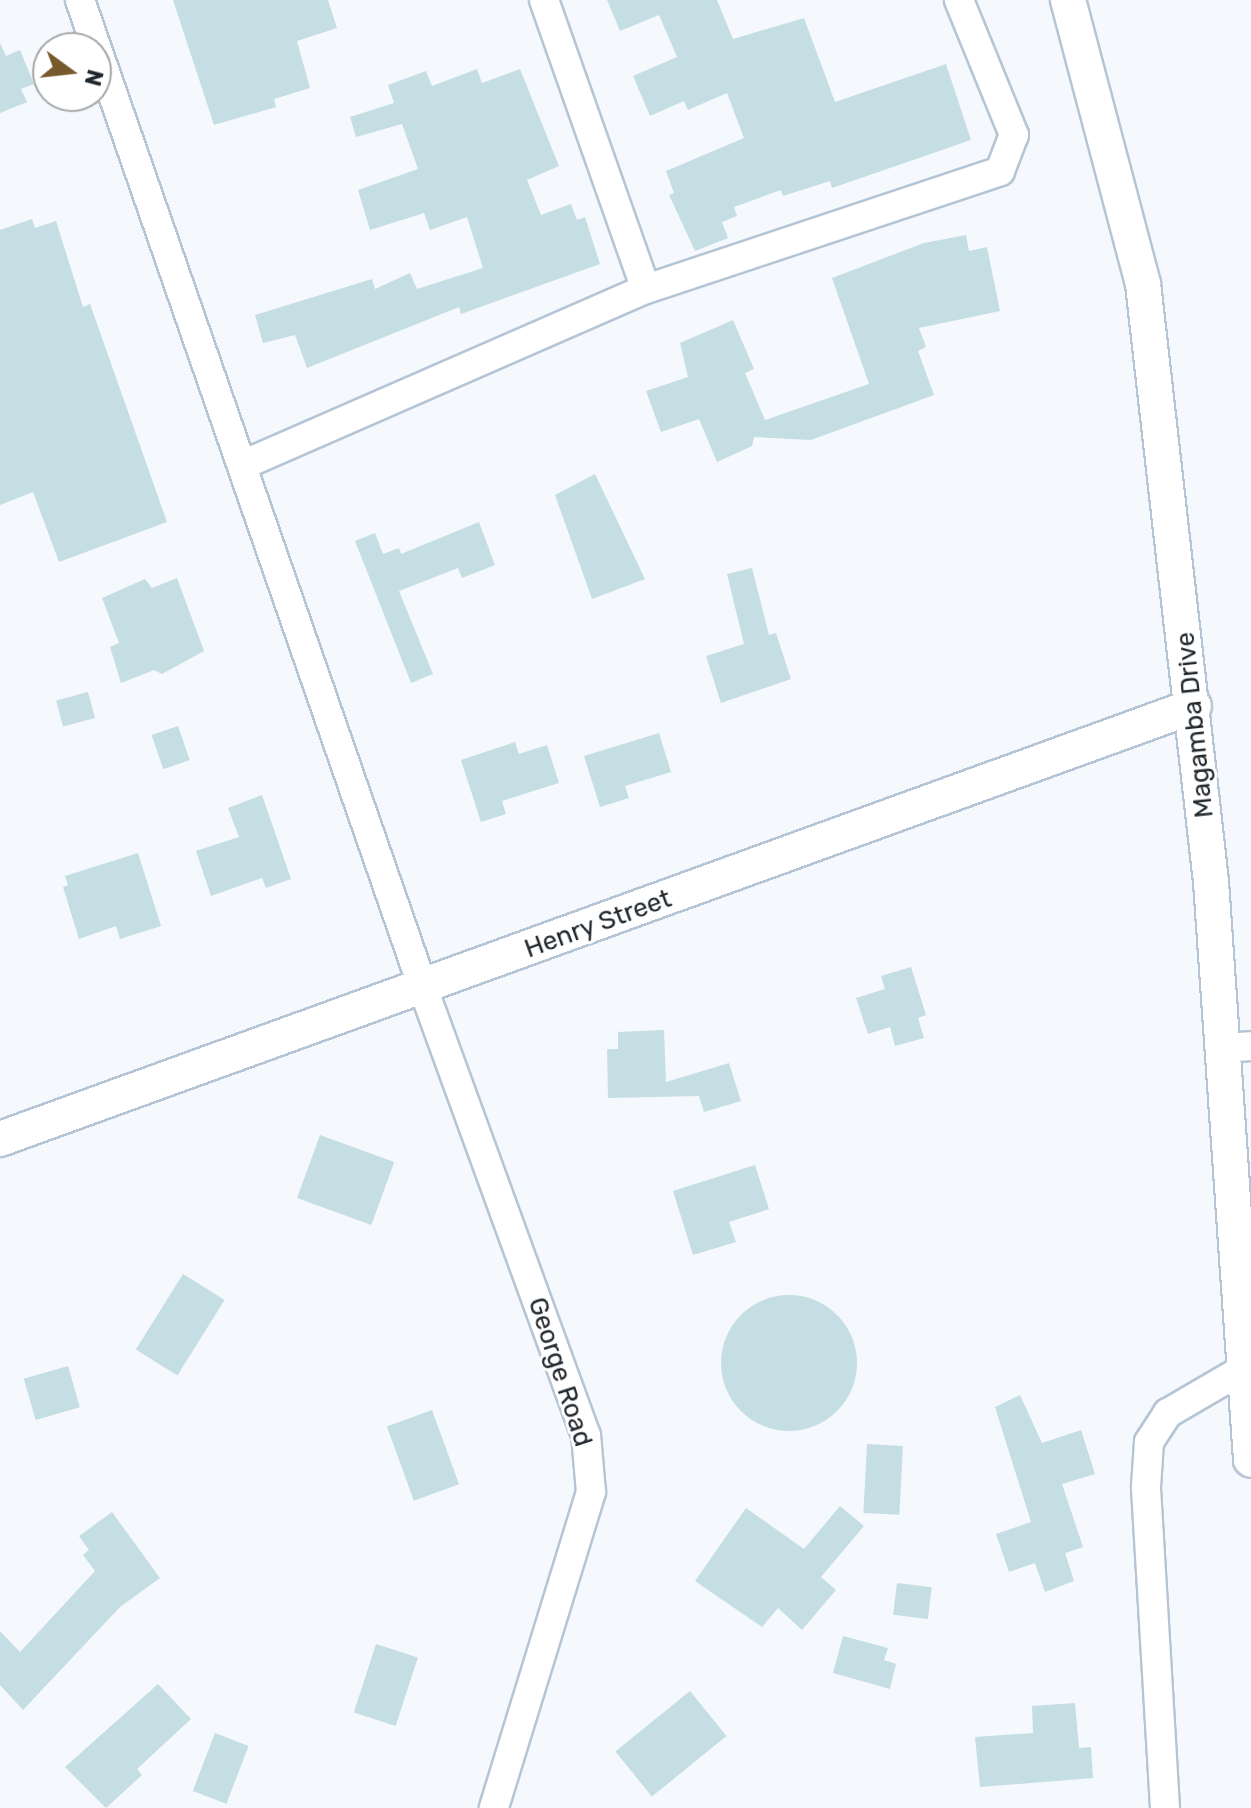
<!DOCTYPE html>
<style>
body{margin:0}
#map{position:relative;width:1251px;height:1808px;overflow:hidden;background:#f5f8fc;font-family:Rubik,sans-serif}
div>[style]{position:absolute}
.building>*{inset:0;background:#c4dee4;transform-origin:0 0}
.round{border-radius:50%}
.roads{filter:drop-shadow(2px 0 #b5c5d5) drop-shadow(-2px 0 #b5c5d5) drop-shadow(0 2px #b5c5d5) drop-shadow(0 -2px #b5c5d5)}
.minor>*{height:28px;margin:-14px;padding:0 14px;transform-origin:14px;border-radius:14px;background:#fff}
.tertiary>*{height:34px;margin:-17px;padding:0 17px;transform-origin:17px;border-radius:17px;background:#fff}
span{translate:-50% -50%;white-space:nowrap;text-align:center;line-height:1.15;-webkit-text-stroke:6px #fff;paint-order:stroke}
.street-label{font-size:26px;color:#21282e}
.north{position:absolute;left:32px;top:32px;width:80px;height:80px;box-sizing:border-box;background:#fff;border:2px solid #a6a9ab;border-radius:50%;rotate:105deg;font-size:22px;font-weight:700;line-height:32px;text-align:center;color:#21282e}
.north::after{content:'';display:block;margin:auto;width:28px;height:36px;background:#77592d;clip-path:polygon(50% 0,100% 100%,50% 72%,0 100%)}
</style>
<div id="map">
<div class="building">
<i style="clip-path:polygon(173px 0,328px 0,337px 28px,297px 41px,310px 88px,274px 99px,276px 107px,214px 125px)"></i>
<i style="clip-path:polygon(607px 0,717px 0,733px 39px,804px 18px,835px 102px,946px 64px,971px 140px,832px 188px,830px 181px,783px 196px,781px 190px,734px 207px,737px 216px,722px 222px,728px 238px,695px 251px,669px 195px,674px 193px,666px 171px,744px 138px,727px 93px,688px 110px,684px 101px,650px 116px,633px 76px,677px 57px,659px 15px,620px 31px)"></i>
<i style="clip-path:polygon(0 43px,6px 56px,20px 50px,34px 84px,21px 89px,27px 102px,0 113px)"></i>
<i style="clip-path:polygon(477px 69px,482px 83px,520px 69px,559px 166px,527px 180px,541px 215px,571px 204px,577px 220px,585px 217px,600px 264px,461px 314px,459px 307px,307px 368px,295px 335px,263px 343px,255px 315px,372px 279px,375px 289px,410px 273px,417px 289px,483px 268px,467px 217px,430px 230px,424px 213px,370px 230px,358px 190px,418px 169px,402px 124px,356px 137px,350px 117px,394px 103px,388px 85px,426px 71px,432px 86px)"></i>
<i style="clip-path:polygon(32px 219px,35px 228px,56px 221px,83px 307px,90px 304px,167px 522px,59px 562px,33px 492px,0 505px,0 230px)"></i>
<i style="clip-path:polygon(966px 235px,969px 251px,987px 247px,1000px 311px,919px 328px,926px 347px,918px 351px,934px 395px,811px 440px,754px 437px,752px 446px,717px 462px,699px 419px,661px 432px,646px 391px,688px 377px,680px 343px,733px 320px,754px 369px,745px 373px,765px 420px,869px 384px,832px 278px,924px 243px)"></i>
<i style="clip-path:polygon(595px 474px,645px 579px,592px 599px,555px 495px)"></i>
<i style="clip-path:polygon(479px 522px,495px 565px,462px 578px,458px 568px,399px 591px,433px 674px,411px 683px,355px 541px,375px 533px,383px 554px,399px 548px,401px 554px)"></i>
<i style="clip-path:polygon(752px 568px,769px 635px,776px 633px,791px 679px,721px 703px,706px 656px,744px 644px,727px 574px)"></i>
<i style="clip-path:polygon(177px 578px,204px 651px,162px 674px,154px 670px,121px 683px,110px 647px,119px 643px,102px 598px,145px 579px,152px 588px)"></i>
<i style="left:88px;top:692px;width:27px;height:33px;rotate:75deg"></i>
<i style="left:178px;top:726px;width:36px;height:28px;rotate:71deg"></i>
<i style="clip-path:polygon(659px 733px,671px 772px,625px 786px,629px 798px,600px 807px,584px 756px)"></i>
<i style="clip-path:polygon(515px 742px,519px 754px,547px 745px,559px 783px,502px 801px,506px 814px,481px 822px,461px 760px)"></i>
<i style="clip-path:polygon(262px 795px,291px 879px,266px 888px,262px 878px,211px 896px,196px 851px,239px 837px,228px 808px)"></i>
<i style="clip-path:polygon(138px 853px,161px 926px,120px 939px,116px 926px,79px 939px,63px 887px,68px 885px,65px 876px)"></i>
<i style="clip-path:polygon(911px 967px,926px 1015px,918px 1018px,924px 1038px,895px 1046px,890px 1027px,868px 1034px,856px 998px,885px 989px,881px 976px)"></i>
<i style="clip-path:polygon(664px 1030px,666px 1082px,729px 1063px,741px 1101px,704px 1112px,699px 1096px,608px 1098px,607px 1049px,618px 1049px,618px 1032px)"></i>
<i style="left:320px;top:1135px;width:79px;height:67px;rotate:20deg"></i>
<i style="clip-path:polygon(755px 1165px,769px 1209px,729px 1222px,736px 1242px,693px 1255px,673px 1191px)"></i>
<i style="left:183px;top:1274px;width:49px;height:89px;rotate:32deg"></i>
<i class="round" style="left:721px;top:1295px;width:136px;height:136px"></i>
<i style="left:68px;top:1366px;width:43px;height:46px;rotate:74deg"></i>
<i style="clip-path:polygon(1020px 1395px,1042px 1443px,1081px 1430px,1095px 1474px,1062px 1484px,1083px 1547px,1065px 1553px,1074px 1581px,1045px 1592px,1035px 1563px,1009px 1572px,996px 1534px,1031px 1522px,995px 1407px)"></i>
<i style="left:432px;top:1410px;width:79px;height:48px;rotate:70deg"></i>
<i style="left:867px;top:1444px;width:36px;height:69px;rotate:3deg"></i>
<i style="clip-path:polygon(840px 1506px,864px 1526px,821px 1577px,836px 1590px,802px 1630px,778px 1608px,762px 1627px,695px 1581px,746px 1508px,804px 1549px)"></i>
<i style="clip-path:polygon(112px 1512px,160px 1578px,120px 1607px,23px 1710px,0 1685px,0 1631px,20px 1652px,95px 1571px,83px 1555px,89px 1550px,79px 1536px)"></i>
<i style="left:897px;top:1583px;width:35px;height:32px;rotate:7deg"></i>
<i style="clip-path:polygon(843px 1636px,888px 1648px,884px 1660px,896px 1664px,890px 1689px,833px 1673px)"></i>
<i style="left:376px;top:1644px;width:44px;height:72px;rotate:18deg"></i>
<i style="clip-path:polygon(158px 1684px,191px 1719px,137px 1769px,142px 1775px,106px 1808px,65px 1767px)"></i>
<i style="left:690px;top:1691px;width:58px;height:96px;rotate:51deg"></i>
<i style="clip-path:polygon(1075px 1703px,1079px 1748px,1091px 1747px,1093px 1778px,980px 1787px,975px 1737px,1033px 1733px,1032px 1706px)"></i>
<i style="left:215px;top:1733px;width:36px;height:62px;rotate:21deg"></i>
</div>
<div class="roads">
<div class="minor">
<i style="left:80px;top:0;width:1046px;rotate:70.85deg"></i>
<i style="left:423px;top:988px;width:476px;rotate:70deg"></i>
<i style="left:586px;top:1435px;width:57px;rotate:85deg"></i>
<i style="left:591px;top:1492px;width:331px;rotate:107.1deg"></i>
<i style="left:544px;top:0;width:306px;rotate:70.6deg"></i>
<i style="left:245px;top:464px;width:438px;rotate:-23.6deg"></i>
<i style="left:646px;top:289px;width:373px;rotate:-18.4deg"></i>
<i style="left:1000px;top:171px;width:39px;rotate:-69deg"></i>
<i style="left:1014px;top:135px;width:146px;rotate:-112.2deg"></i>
<i style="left:1224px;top:1048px;width:27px;rotate:-4deg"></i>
<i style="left:1165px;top:1808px;width:322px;rotate:-93.4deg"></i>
<i style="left:1146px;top:1487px;width:45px;rotate:-86.2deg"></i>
<i style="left:1149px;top:1442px;width:35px;rotate:-57deg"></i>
<i style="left:1168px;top:1413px;width:86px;rotate:-30.2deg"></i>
</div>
<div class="tertiary">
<i style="left:1068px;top:0;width:294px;rotate:75.2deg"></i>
<i style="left:1143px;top:284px;width:602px;rotate:83.51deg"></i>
<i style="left:1211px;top:882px;width:579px;rotate:86.04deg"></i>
<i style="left:0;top:1139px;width:1270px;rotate:-19.93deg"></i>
</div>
</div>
<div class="street-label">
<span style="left:1195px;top:725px;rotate:-96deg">Magamba Drive</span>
<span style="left:598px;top:924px;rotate:-20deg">Henry Street</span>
<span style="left:560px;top:1372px;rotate:72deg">George Road</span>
</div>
<div class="north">N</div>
</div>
